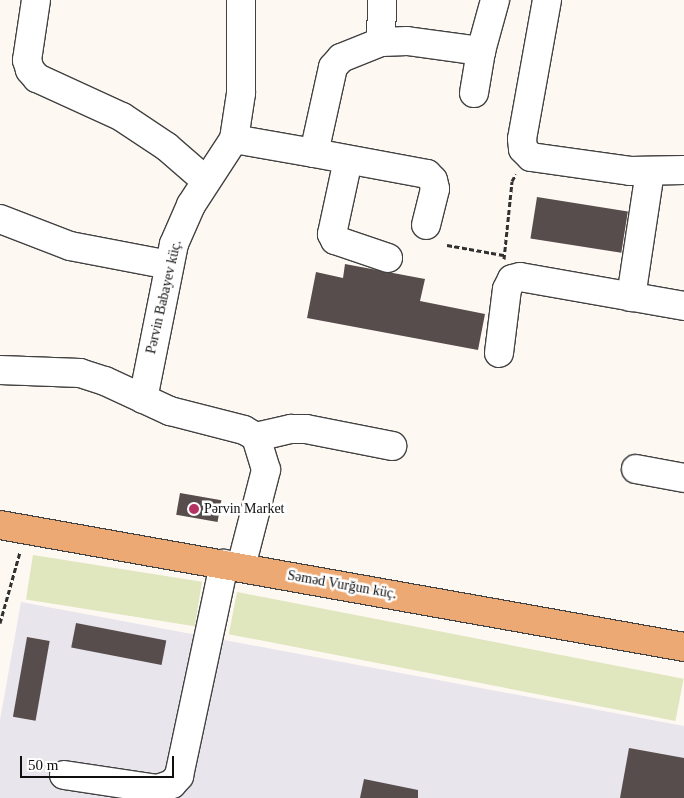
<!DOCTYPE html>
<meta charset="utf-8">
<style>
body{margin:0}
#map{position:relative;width:684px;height:798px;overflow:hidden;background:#fef8f3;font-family:"Times New Roman",serif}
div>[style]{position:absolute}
.industrial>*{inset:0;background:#e9e5ed}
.green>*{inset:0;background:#e0e6be;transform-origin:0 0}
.building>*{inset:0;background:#574d4c;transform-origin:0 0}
.path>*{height:3px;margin-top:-1.5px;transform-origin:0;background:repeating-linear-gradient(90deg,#313131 0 5px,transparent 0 7.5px)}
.roads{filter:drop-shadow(1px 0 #424242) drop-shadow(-1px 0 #424242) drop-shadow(0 1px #424242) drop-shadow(0 -1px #424242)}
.minor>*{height:28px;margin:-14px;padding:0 14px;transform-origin:14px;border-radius:14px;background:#fff}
.major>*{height:28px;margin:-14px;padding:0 14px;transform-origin:14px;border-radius:14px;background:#eda973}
.dots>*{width:14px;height:14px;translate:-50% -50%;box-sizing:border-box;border:2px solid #fff;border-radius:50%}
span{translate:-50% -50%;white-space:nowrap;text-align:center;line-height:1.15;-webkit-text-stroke:5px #fff;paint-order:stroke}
.street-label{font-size:14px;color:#0f0f0f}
.poi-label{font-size:14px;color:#0f0f0f}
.left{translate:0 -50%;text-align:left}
.scale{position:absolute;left:20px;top:756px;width:154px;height:22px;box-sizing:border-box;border:2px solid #0f0f0f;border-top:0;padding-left:6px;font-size:15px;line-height:18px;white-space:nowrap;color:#0f0f0f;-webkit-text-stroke:4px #fff;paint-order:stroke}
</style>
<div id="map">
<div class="industrial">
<i style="clip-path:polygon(21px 602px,684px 726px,684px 798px,0 798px,0 720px)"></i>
</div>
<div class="green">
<i style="left:33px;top:555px;width:171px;height:45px;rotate:9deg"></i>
<i style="left:237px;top:592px;width:455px;height:43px;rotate:11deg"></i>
</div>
<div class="building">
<i style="left:537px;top:197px;width:92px;height:42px;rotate:9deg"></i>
<i style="clip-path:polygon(345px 264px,425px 279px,420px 301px,485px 314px,478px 350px,307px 318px,316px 272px,343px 278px)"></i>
<i style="left:180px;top:493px;width:42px;height:22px;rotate:10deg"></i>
<i style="left:76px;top:623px;width:92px;height:25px;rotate:11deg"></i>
<i style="left:27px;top:637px;width:23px;height:81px;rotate:10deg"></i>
<i style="clip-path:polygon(629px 748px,684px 758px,684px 798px,620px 798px)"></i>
<i style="clip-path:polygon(364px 779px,418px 790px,418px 798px,360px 798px)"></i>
</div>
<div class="path">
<i style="left:447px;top:245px;width:57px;rotate:10.1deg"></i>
<i style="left:504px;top:259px;width:78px;rotate:-84.1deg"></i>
<i style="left:512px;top:181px;width:8px;rotate:-60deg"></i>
<i style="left:0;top:623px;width:74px;rotate:-74.3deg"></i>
</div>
<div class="roads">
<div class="minor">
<i style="left:36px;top:0;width:61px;rotate:98.5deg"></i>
<i style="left:27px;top:60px;width:10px;rotate:73deg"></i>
<i style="left:30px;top:70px;width:11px;rotate:49deg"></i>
<i style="left:37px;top:78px;width:94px;rotate:24.6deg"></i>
<i style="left:122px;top:117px;width:54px;rotate:33.7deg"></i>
<i style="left:167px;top:147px;width:50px;rotate:41deg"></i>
<i style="left:547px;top:0;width:141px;rotate:100.2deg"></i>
<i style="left:522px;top:139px;width:10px;rotate:84deg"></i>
<i style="left:523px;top:149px;width:11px;rotate:45deg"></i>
<i style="left:531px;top:157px;width:100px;rotate:8deg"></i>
<i style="left:630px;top:171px;width:54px;rotate:-1.1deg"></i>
<i style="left:381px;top:42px;width:42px;rotate:-88.6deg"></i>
<i style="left:474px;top:93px;width:43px;rotate:-80.5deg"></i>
<i style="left:234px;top:139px;width:81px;rotate:9.9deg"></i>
<i style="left:314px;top:153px;width:88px;rotate:-77.5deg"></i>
<i style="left:333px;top:67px;width:12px;rotate:-48deg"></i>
<i style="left:341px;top:58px;width:43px;rotate:-21.8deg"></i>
<i style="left:381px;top:42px;width:26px;rotate:-2deg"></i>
<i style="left:407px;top:41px;width:75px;rotate:7.7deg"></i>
<i style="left:481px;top:51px;width:53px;rotate:-74.6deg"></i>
<i style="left:314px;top:153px;width:115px;rotate:10.5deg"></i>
<i style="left:427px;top:174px;width:8px;rotate:45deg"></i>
<i style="left:433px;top:180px;width:9px;rotate:77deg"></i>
<i style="left:435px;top:189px;width:37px;rotate:104deg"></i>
<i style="left:348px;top:160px;width:76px;rotate:102.2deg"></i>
<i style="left:332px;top:234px;width:7px;rotate:63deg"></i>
<i style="left:335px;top:240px;width:56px;rotate:18.8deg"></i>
<i style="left:0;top:219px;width:75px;rotate:21.1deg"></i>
<i style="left:70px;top:246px;width:101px;rotate:10.9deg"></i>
<i style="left:631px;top:297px;width:126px;rotate:-81.4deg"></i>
<i style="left:499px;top:353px;width:64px;rotate:-82.9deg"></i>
<i style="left:507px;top:289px;width:11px;rotate:-63deg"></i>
<i style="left:512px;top:279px;width:8px;rotate:-14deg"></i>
<i style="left:520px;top:277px;width:167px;rotate:10deg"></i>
<i style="left:0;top:370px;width:80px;rotate:2.1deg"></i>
<i style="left:80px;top:373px;width:26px;rotate:18deg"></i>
<i style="left:105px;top:381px;width:72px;rotate:24.8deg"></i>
<i style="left:170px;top:411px;width:76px;rotate:14.4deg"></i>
<i style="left:244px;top:430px;width:14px;rotate:30deg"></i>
<i style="left:256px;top:437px;width:34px;rotate:73deg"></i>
<i style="left:266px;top:470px;width:100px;rotate:104.5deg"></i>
<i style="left:143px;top:399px;width:158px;rotate:-78.7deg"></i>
<i style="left:174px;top:244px;width:43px;rotate:-66.4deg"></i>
<i style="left:191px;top:205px;width:79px;rotate:-56.9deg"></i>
<i style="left:234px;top:139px;width:47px;rotate:-81.3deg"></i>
<i style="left:241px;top:93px;width:93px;rotate:-90deg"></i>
<i style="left:256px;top:437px;width:36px;rotate:-13deg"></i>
<i style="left:291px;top:429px;width:15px"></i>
<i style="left:306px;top:429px;width:88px;rotate:11.2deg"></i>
<i style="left:636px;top:469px;width:49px;rotate:10.6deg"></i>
<i style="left:64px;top:775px;width:95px;rotate:8.5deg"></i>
<i style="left:158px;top:789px;width:15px;rotate:-20deg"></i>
<i style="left:172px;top:784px;width:11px;rotate:-49deg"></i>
<i style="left:179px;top:776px;width:217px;rotate:-78deg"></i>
</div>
<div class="major">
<i style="left:0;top:525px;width:695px;rotate:10.11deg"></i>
</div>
</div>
<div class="dots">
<i style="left:194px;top:509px;background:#b53262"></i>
</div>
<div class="street-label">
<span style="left:164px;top:297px;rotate:-77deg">Pərvin Babayev küç.</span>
<span style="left:342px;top:585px;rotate:10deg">Səməd Vurğun küç.</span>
</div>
<div class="poi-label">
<span class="left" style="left:204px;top:509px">Pərvin Market</span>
</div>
<div class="scale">50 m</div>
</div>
